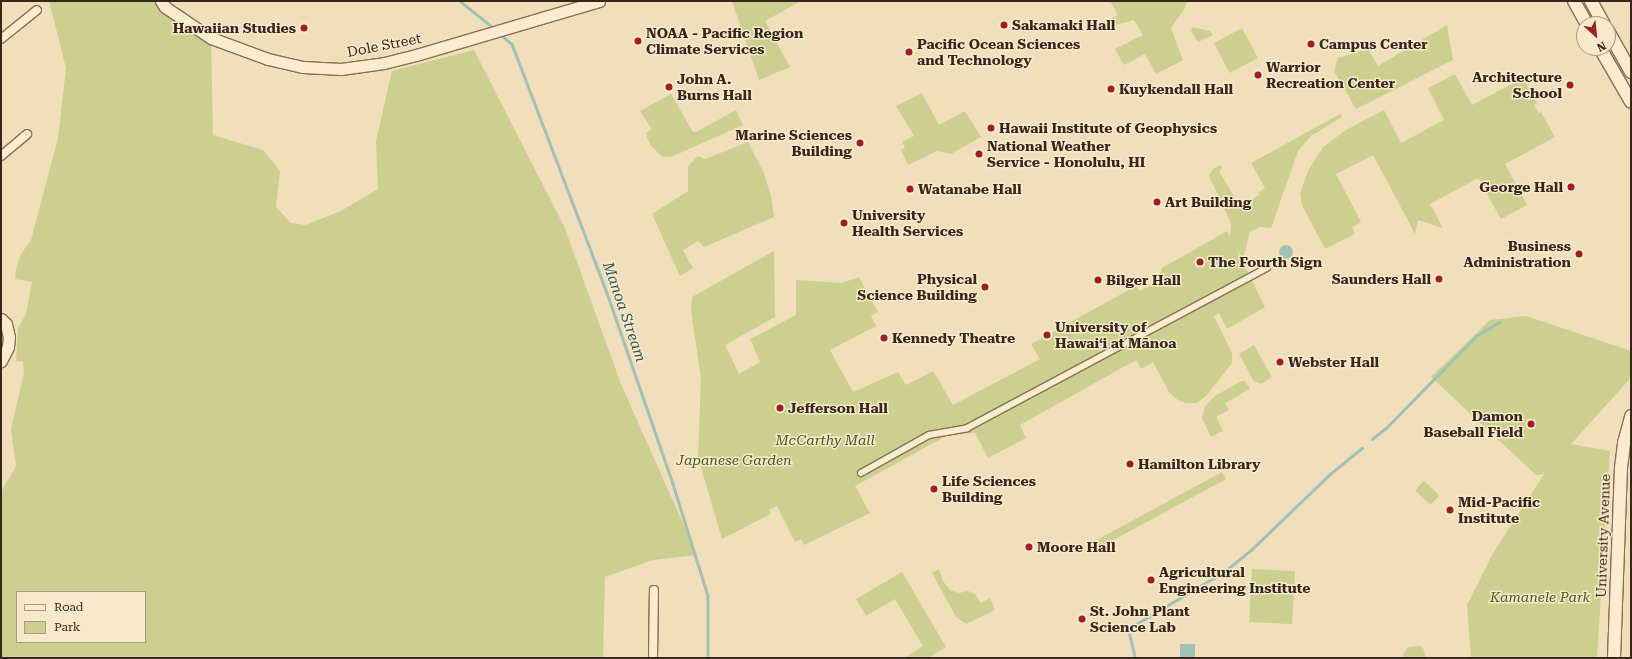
<!DOCTYPE html>
<meta charset="utf-8">
<style>
body{margin:0}
#map{position:relative;width:1632px;height:659px;overflow:hidden;background:#f1dfbb;font-family:"Roboto Serif",serif}
div>[style]{position:absolute}
.green>*{inset:0;background:#cbd08e;transform-origin:0 0}
.water>*{inset:0;background:#a0c2b6;transform-origin:0 0}
.round{border-radius:50%}
.stream>*{height:2.5px;margin:-1.25px;padding:0 1.25px;transform-origin:1.25px;border-radius:1.25px;background:#a0c2b6}
.roads{filter:drop-shadow(1px 0 #8a6e53) drop-shadow(-1px 0 #8a6e53) drop-shadow(0 1px #8a6e53) drop-shadow(0 -1px #8a6e53)}
.pedestrian>*{height:6px;margin:-3px;padding:0 3px;transform-origin:3px;border-radius:3px;background:#fcecce}
.minor>*{height:8px;margin:-4px;padding:0 4px;transform-origin:4px;border-radius:4px;background:#fcecce}
.tertiary>*{height:11px;margin:-5.5px;padding:0 5.5px;transform-origin:5.5px;border-radius:5.5px;background:#fcecce}
.secondary>*{height:12px;margin:-6px;padding:0 6px;transform-origin:6px;border-radius:6px;background:#fcecce}
.dots>*{width:11px;height:11px;translate:-50% -50%;box-sizing:border-box;border:2px solid #f8e9cb;border-radius:50%}
span{translate:-50% -50%;white-space:nowrap;text-align:center;line-height:1.15;-webkit-text-stroke:3px #f8e9cb;paint-order:stroke}
.poi-label{font-size:14px;color:#37271a;font-weight:700}
.left{translate:0 -50%;text-align:left}
.right{translate:-100% -50%;text-align:right}
.street-label{font-size:14px;color:#37271a}
.park-label{font-size:14px;color:#4a561f;font-style:italic}
.water-label{font-size:15px;color:#285954;font-style:italic}
.frame{position:absolute;inset:0;border:2px solid #37271a;pointer-events:none}
.legend{position:absolute;left:16px;top:591px;width:130px;height:52px;box-sizing:border-box;background:#f8e9cb;border:1px solid #ab9b84;margin:0;padding:5px 7px;list-style:none;font-size:12px;color:#37271a}
.legend li{display:flex;align-items:center;gap:8px;height:20px}
.legend b{width:20px;border:1px solid #ab9b84}
.north{position:absolute;left:1576px;top:16px;width:40px;height:40px;box-sizing:border-box;background:#f8e9cb;border:1px solid #ab9b84;border-radius:50%;rotate:153deg;font-size:11px;font-weight:700;line-height:16px;text-align:center;color:#37271a}
.north::after{content:'';display:block;margin:auto;width:14px;height:18px;background:#9e1e24;clip-path:polygon(50% 0,100% 100%,50% 72%,0 100%)}
</style>
<div id="map">
<div class="green">
<i style="clip-path:polygon(evenodd,49px 1px,161px 1px,211px 38px,213px 135px,263px 150px,280px 171px,276px 207px,291px 223px,305px 225px,341px 211px,378px 189px,376px 141px,392px 71px,474px 50px,564px 226px,621px 384px,697px 555px,653px 560px,605px 577px,603px 658px,1px 658px,1px 492px,16px 466px,11px 429px,24px 373px,23px 362px,16px 361px,18px 328px,26px 314px,32px 282px,15px 279px,16px 269px,21px 254px,31px 240px,58px 138px,66px 68px,49px 1px,17px 592px,145px 592px,145px 642px,17px 642px,17px 592px)"></i>
<i style="clip-path:polygon(732px 1px,801px 1px,765px 21px,790px 67px,759px 80px)"></i>
<i style="clip-path:polygon(1110px 1px,1187px 1px,1185px 8px,1171px 28px,1183px 60px,1156px 74px,1145px 54px,1124px 65px,1115px 49px,1143px 35px,1134px 20px,1090px 32px,1088px 29px,1118px 15px)"></i>
<i style="clip-path:polygon(1447px 25px,1453px 60px,1356px 109px,1334px 71px,1338px 58px,1368px 49px,1378px 66px)"></i>
<i style="clip-path:polygon(1193px 27px,1210px 31px,1213px 35px,1198px 42px,1191px 31px)"></i>
<i style="left:1242px;top:28px;width:34px;height:32px;rotate:62deg"></i>
<i style="clip-path:polygon(1455px 74px,1472px 105px,1523px 78px,1537px 103px,1534px 105px,1539px 113px,1541px 112px,1555px 137px,1505px 164px,1527px 205px,1501px 219px,1478px 178px,1430px 204px,1443px 228px,1418px 220px,1415px 234px,1373px 155px,1336px 174px,1361px 222px,1352px 227px,1355px 234px,1325px 249px,1302px 205px,1300px 194px,1308px 171px,1323px 147px,1346px 130px,1384px 110px,1401px 143px,1444px 120px,1428px 88px)"></i>
<i style="clip-path:polygon(922px 93px,939px 125px,965px 111px,981px 137px,951px 154px,937px 151px,908px 165px,901px 150px,905px 147px,902px 142px,914px 136px,896px 106px)"></i>
<i style="clip-path:polygon(671px 94px,693px 132px,696px 132px,736px 110px,743px 125px,671px 157px,663px 157px,651px 146px,647px 138px,646px 133px,652px 129px,640px 111px)"></i>
<i style="clip-path:polygon(1340px 114px,1342px 117px,1311px 136px,1298px 151px,1271px 228px,1260px 227px,1250px 232px,1243px 259px,1236px 248px,1265px 307px,1227px 329px,1219px 313px,1214px 316px,1232px 353px,1232px 363px,1206px 396px,1197px 403px,1186px 403px,1178px 400px,1169px 392px,1153px 362px,1141px 369px,1136px 360px,1020px 425px,1026px 438px,988px 458px,975px 433px,948px 435px,855px 486px,870px 513px,804px 545px,801px 539px,795px 542px,777px 506px,769px 510px,771px 514px,722px 539px,698px 457px,701px 379px,691px 310px,692px 297px,774px 251px,775px 317px,725px 345px,739px 374px,760px 362px,750px 339px,796px 315px,796px 280px,842px 283px,859px 277px,878px 312px,871px 316px,876px 326px,830px 350px,853px 392px,898px 372px,906px 385px,933px 371px,953px 405px,1040px 359px,1031px 344px,1136px 286px,1140px 291px,1157px 282px,1162px 268px,1227px 231px,1230px 237px,1231px 223px,1209px 176px,1213px 169px,1220px 165px,1222px 168px,1219px 171px,1238px 203px,1248px 202px,1260px 194px,1259px 192px,1265px 188px,1251px 163px)"></i>
<i style="clip-path:polygon(748px 142px,763px 171px,771px 196px,774px 217px,704px 247px,698px 241px,683px 250px,693px 268px,680px 276px,652px 214px,688px 191px,688px 166px,698px 156px,705px 159px)"></i>
<i style="clip-path:polygon(1526px 316px,1631px 351px,1631px 373px,1629px 380px,1571px 444px,1610px 451px,1597px 658px,1471px 658px,1467px 605px,1492px 555px,1544px 474px,1536px 475px,1431px 377px,1490px 320px)"></i>
<i style="clip-path:polygon(1254px 345px,1272px 377px,1261px 384px,1253px 380px,1239px 354px)"></i>
<i style="clip-path:polygon(1241px 381px,1245px 381px,1250px 389px,1225px 403px,1229px 410px,1216px 417px,1223px 431px,1211px 437px,1202px 418px,1205px 406px,1215px 396px)"></i>
<i style="clip-path:polygon(1222px 472px,1226px 479px,1095px 550px,1089px 548px,1088px 543px,1091px 539px,1093px 542px)"></i>
<i style="left:1424px;top:481px;width:21px;height:13px;rotate:43deg"></i>
<i style="clip-path:polygon(939px 569px,943px 581px,950px 590px,959px 593px,968px 591px,975px 594px,981px 603px,990px 598px,995px 610px,966px 624px,956px 617px,932px 573px)"></i>
<i style="left:1252px;top:569px;width:43px;height:53px;rotate:3deg"></i>
<i style="clip-path:polygon(902px 572px,946px 647px,928px 658px,904px 658px,923px 646px,895px 599px,866px 616px,856px 599px)"></i>
<i style="clip-path:polygon(1420px 646px,1423px 648px,1426px 658px,1403px 658px,1404px 653px,1408px 647px)"></i>
</div>
<div class="water">
<i class="round" style="left:1279px;top:245px;width:14px;height:14px"></i>
<i style="left:1180px;top:644px;width:15px;height:14px"></i>
</div>
<div class="stream">
<i style="left:460px;top:1px;width:45px;rotate:38.7deg"></i>
<i style="left:500px;top:34px;width:16px;rotate:40deg"></i>
<i style="left:512px;top:44px;width:267px;rotate:69.1deg"></i>
<i style="left:607px;top:293px;width:202px;rotate:70.9deg"></i>
<i style="left:673px;top:484px;width:117px;rotate:72.6deg"></i>
<i style="left:708px;top:596px;width:62px;rotate:90deg"></i>
<i style="left:1372px;top:439px;width:16px;rotate:-38deg"></i>
<i style="left:1385px;top:429px;width:130px;rotate:-45.6deg"></i>
<i style="left:1476px;top:336px;width:27px;rotate:-31deg"></i>
<i style="left:1135px;top:658px;width:30px;rotate:-104deg"></i>
<i style="left:1128px;top:629px;width:113px;rotate:-30.9deg"></i>
<i style="left:1225px;top:571px;width:33px;rotate:-39deg"></i>
<i style="left:1251px;top:550px;width:110px;rotate:-43.9deg"></i>
<i style="left:1330px;top:474px;width:41px;rotate:-39.1deg"></i>
</div>
<div class="roads">
<div class="pedestrian">
<i style="left:861px;top:473px;width:78px;rotate:-29.2deg"></i>
<i style="left:929px;top:435px;width:39px;rotate:-10deg"></i>
<i style="left:967px;top:428px;width:340px;rotate:-28.1deg"></i>
</div>
<div class="minor">
<i style="left:1px;top:39px;width:46px;rotate:-38.9deg"></i>
<i style="left:1px;top:156px;width:34px;rotate:-40deg"></i>
<i style="left:653px;top:658px;width:68px;rotate:-89.2deg"></i>
</div>
<div class="tertiary">
<i style="left:161px;top:1px;width:7px;rotate:56deg"></i>
<i style="left:165px;top:7px;width:55px;rotate:34deg"></i>
<i style="left:211px;top:38px;width:61px;rotate:20.2deg"></i>
<i style="left:268px;top:59px;width:36px;rotate:13deg"></i>
<i style="left:303px;top:67px;width:38px;rotate:3deg"></i>
<i style="left:341px;top:69px;width:43px;rotate:-7.9deg"></i>
<i style="left:384px;top:63px;width:33px;rotate:-14deg"></i>
<i style="left:416px;top:55px;width:191px;rotate:-16.4deg"></i>
<i style="left:1px;top:319px;width:7px;rotate:45deg"></i>
<i style="left:6px;top:324px;width:13px;rotate:77deg"></i>
<i style="left:9px;top:337px;width:10px;rotate:96deg"></i>
<i style="left:8px;top:347px;width:16px;rotate:117deg"></i>
</div>
<div class="secondary">
<i style="left:1574px;top:1px;width:26px;rotate:61deg"></i>
<i style="left:1591px;top:1px;width:26px;rotate:61deg"></i>
<i style="left:1608px;top:31px;width:47px;rotate:60.7deg"></i>
<i style="left:1600px;top:48px;width:62px;rotate:60.1deg"></i>
<i style="left:1614px;top:658px;width:190px;rotate:-87.9deg"></i>
<i style="left:1621px;top:468px;width:25px;rotate:-83deg"></i>
<i style="left:1624px;top:443px;width:28px;rotate:-75deg"></i>
</div>
</div>
<div class="dots">
<i style="left:1004px;top:25px;background:#9e1e24"></i>
<i style="left:304px;top:28px;background:#9e1e24"></i>
<i style="left:638px;top:41px;background:#9e1e24"></i>
<i style="left:1311px;top:44px;background:#9e1e24"></i>
<i style="left:909px;top:52px;background:#9e1e24"></i>
<i style="left:1258px;top:75px;background:#9e1e24"></i>
<i style="left:1570px;top:85px;background:#9e1e24"></i>
<i style="left:669px;top:87px;background:#9e1e24"></i>
<i style="left:1111px;top:89px;background:#9e1e24"></i>
<i style="left:991px;top:128px;background:#9e1e24"></i>
<i style="left:860px;top:143px;background:#9e1e24"></i>
<i style="left:979px;top:154px;background:#9e1e24"></i>
<i style="left:1571px;top:187px;background:#9e1e24"></i>
<i style="left:910px;top:189px;background:#9e1e24"></i>
<i style="left:1157px;top:202px;background:#9e1e24"></i>
<i style="left:844px;top:223px;background:#9e1e24"></i>
<i style="left:1579px;top:254px;background:#9e1e24"></i>
<i style="left:1200px;top:262px;background:#9e1e24"></i>
<i style="left:1439px;top:279px;background:#9e1e24"></i>
<i style="left:1098px;top:280px;background:#9e1e24"></i>
<i style="left:985px;top:287px;background:#9e1e24"></i>
<i style="left:1047px;top:335px;background:#9e1e24"></i>
<i style="left:884px;top:338px;background:#9e1e24"></i>
<i style="left:1280px;top:362px;background:#9e1e24"></i>
<i style="left:780px;top:408px;background:#9e1e24"></i>
<i style="left:1531px;top:424px;background:#9e1e24"></i>
<i style="left:1130px;top:464px;background:#9e1e24"></i>
<i style="left:934px;top:489px;background:#9e1e24"></i>
<i style="left:1450px;top:510px;background:#9e1e24"></i>
<i style="left:1029px;top:547px;background:#9e1e24"></i>
<i style="left:1151px;top:580px;background:#9e1e24"></i>
<i style="left:1082px;top:619px;background:#9e1e24"></i>
</div>
<div class="poi-label">
<span class="left" style="left:1012px;top:25px">Sakamaki Hall</span>
<span class="right" style="left:296px;top:28px">Hawaiian Studies</span>
<span class="left" style="left:646px;top:41px">NOAA - Pacific Region<br>Climate Services</span>
<span class="left" style="left:917px;top:52px">Pacific Ocean Sciences<br>and Technology</span>
<span class="left" style="left:1319px;top:44px">Campus Center</span>
<span class="left" style="left:1266px;top:75px">Warrior<br>Recreation Center</span>
<span class="right" style="left:1562px;top:85px">Architecture<br>School</span>
<span class="left" style="left:677px;top:87px">John A.<br>Burns Hall</span>
<span class="left" style="left:1119px;top:89px">Kuykendall Hall</span>
<span class="left" style="left:999px;top:128px">Hawaii Institute of Geophysics</span>
<span class="right" style="left:852px;top:143px">Marine Sciences<br>Building</span>
<span class="left" style="left:987px;top:154px">National Weather<br>Service - Honolulu, HI</span>
<span class="right" style="left:1563px;top:187px">George Hall</span>
<span class="left" style="left:918px;top:189px">Watanabe Hall</span>
<span class="left" style="left:1165px;top:202px">Art Building</span>
<span class="left" style="left:852px;top:223px">University<br>Health Services</span>
<span class="right" style="left:1571px;top:254px">Business<br>Administration</span>
<span class="left" style="left:1208px;top:262px">The Fourth Sign</span>
<span class="right" style="left:977px;top:287px">Physical<br>Science Building</span>
<span class="right" style="left:1431px;top:279px">Saunders Hall</span>
<span class="left" style="left:1106px;top:280px">Bilger Hall</span>
<span class="left" style="left:1055px;top:335px">University of<br>Hawaiʻi at Mānoa</span>
<span class="left" style="left:892px;top:338px">Kennedy Theatre</span>
<span class="left" style="left:1288px;top:362px">Webster Hall</span>
<span class="left" style="left:788px;top:408px">Jefferson Hall</span>
<span class="right" style="left:1523px;top:424px">Damon<br>Baseball Field</span>
<span class="left" style="left:1138px;top:464px">Hamilton Library</span>
<span class="left" style="left:942px;top:489px">Life Sciences<br>Building</span>
<span class="left" style="left:1458px;top:510px">Mid-Pacific<br>Institute</span>
<span class="left" style="left:1037px;top:547px">Moore Hall</span>
<span class="left" style="left:1159px;top:580px">Agricultural<br>Engineering Institute</span>
<span class="left" style="left:1090px;top:619px">St. John Plant<br>Science Lab</span>
</div>
<div class="street-label">
<span style="left:384px;top:45px;rotate:-11deg">Dole Street</span>
<span style="left:1603px;top:536px;rotate:-88deg">University Avenue</span>
</div>
<div class="park-label">
<span style="left:825px;top:440px">McCarthy Mall</span>
<span style="left:734px;top:460px">Japanese Garden</span>
<span style="left:1540px;top:597px">Kamanele Park</span>
</div>
<div class="water-label">
<span style="left:624px;top:312px;rotate:71deg">Manoa Stream</span>
</div>
<div class="frame"></div>
<ul class="legend">
<li><b style="height:5px;background:#fcecce"></b>Road</li>
<li><b style="height:11px;background:#cbd08e"></b>Park</li>
</ul>
<div class="north">N</div>
</div>
